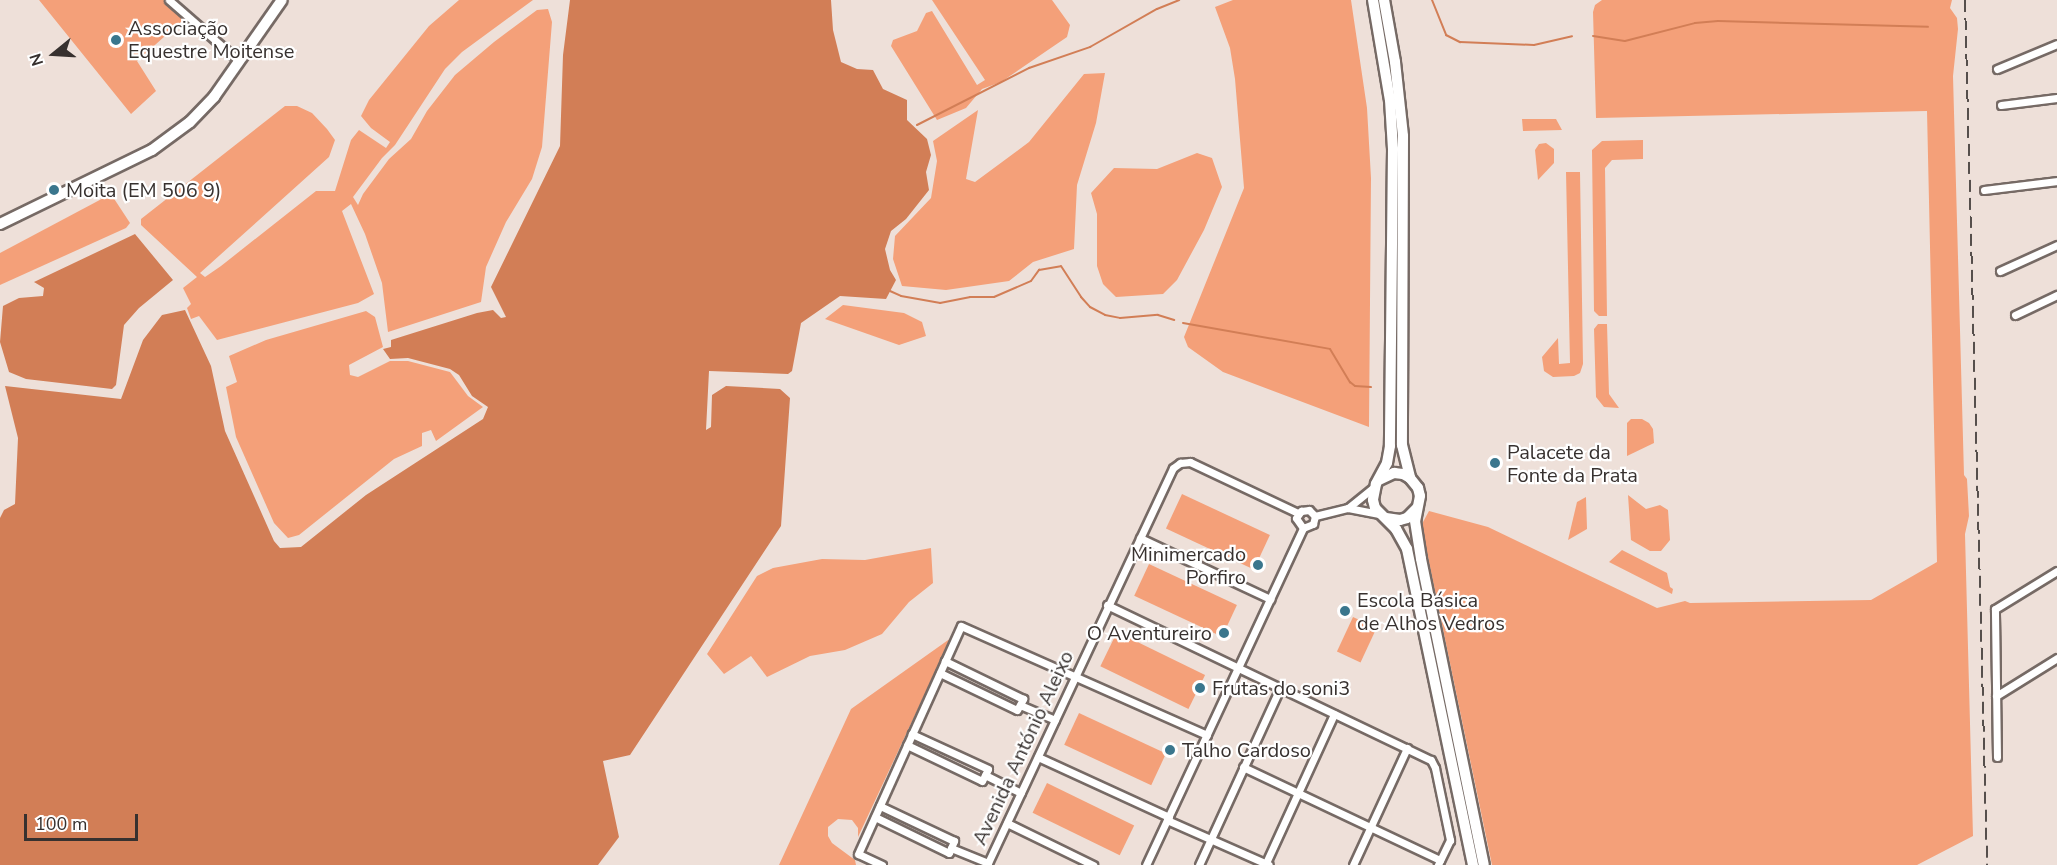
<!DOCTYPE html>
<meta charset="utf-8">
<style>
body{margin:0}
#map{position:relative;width:2057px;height:865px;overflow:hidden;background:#eee0d9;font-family:"Nunito Sans",sans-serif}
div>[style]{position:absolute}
.green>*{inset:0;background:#f4a079;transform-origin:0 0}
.water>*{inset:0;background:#d27e56}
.stream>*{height:2px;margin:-1px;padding:0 1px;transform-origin:1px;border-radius:1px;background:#d27e56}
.roads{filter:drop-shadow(2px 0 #766a65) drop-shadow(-2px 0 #766a65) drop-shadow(0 2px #766a65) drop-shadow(0 -2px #766a65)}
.street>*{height:7px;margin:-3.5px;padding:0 3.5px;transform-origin:3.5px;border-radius:3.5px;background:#fff}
.secondary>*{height:10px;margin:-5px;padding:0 5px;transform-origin:5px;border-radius:5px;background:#fff}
.primary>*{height:10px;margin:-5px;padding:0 5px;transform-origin:5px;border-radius:5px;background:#fff}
.rail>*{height:2px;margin-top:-1px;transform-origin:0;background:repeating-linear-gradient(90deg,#564f4c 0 12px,transparent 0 18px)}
.dots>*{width:16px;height:16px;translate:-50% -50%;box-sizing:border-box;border:3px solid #fff;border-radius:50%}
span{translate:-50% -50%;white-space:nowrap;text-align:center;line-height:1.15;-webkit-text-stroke:4.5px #fff;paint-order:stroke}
.poi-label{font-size:20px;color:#37312f}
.left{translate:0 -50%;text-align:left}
.right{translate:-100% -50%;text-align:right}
.street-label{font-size:20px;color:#37312f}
.north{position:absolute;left:24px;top:24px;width:60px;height:60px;-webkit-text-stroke:4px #fff;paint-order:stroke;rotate:252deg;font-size:16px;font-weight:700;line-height:24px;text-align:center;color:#37312f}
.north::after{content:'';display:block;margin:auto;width:21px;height:27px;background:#37312f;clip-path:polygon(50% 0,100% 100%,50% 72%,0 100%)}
.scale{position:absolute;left:24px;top:814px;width:114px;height:27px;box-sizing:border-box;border:3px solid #37312f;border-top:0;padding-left:8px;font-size:18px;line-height:21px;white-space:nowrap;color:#37312f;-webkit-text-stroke:4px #fff;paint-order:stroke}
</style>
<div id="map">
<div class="green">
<i style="clip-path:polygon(39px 0,164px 0,183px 20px,137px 61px,156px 91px,131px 114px)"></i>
<i style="clip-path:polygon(459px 0,533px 0,462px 52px,445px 69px,395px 145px,382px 158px,353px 197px,358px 205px,363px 194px,389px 159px,411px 139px,427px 111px,455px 75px,494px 42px,537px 10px,548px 9px,552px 22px,542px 147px,532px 179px,506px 222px,486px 267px,481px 302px,388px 332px,382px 283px,365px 234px,351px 204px,342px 211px,374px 294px,358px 303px,217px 340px,199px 316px,191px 319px,187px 308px,191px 304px,183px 288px,197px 277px,141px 225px,141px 219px,285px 106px,297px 106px,312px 113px,327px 129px,335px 140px,329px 157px,200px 273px,205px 277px,221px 266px,316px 191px,335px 191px,351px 140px,359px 130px,386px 148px,390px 142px,371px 128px,361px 116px,369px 100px,429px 26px)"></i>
<i style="clip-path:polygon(932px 0,1052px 0,1070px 25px,1067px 37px,1001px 82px,982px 89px,966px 108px,937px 120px,891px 46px,893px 40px,917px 31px,926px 13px,932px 11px,977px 85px,985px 80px)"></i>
<i style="clip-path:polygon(1233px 0,1351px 0,1367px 108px,1371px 178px,1369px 427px,1223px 372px,1188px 347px,1184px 337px,1244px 188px,1235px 79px,1230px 48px,1215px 7px)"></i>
<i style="clip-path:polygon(1602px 0,1952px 0,1950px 8px,1957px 18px,1958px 29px,1953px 76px,1964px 475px,1967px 479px,1969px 516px,1965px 534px,1973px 836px,1917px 865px,1492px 865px,1423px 533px,1423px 522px,1429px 511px,1488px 527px,1657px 608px,1685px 601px,1690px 603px,1871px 600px,1937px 562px,1927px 111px,1596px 118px,1593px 12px,1595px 5px)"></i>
<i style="clip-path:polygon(1105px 73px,1096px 123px,1077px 185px,1074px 249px,1033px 262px,1009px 281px,946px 290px,902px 286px,893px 259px,895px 236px,931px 198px,937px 161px,933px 141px,978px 110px,966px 179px,975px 182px,1029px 142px,1084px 74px)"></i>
<i style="clip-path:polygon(1522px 119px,1556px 119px,1562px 130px,1523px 131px)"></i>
<i style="clip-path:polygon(1643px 140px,1643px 159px,1612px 160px,1605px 168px,1607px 316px,1599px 316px,1594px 311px,1592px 150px,1602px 141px)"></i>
<i style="clip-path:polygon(1546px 143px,1554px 149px,1554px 163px,1538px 180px,1535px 150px,1539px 144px)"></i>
<i style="clip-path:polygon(1197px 153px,1212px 158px,1222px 187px,1204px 230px,1177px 280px,1163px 294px,1116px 297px,1103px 284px,1097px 266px,1097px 214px,1091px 193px,1114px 168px,1157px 169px)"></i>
<i style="clip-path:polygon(1566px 172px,1580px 172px,1583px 364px,1580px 373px,1574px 376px,1553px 377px,1544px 371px,1542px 357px,1558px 338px,1559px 364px,1570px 363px)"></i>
<i style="clip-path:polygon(111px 194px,130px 223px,126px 228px,0 285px,0 253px)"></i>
<i style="clip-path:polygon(843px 305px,904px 313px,922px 322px,926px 336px,899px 345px,825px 319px)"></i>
<i style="clip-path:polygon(366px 311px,375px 317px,383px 347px,349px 365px,350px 375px,358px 377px,390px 361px,408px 361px,450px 372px,468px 396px,483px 407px,436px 441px,431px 430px,422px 433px,422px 446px,394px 459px,299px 535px,288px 538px,274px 523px,236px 437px,226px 387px,237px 382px,229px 356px,266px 340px)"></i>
<i style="clip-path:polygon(1598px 324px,1607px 324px,1609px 394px,1619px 408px,1604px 407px,1596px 397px,1594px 329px)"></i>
<i style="clip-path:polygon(1631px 419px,1642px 419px,1649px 423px,1653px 429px,1654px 443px,1627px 456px,1627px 423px)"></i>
<i style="left:1182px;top:494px;width:97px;height:38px;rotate:25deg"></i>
<i style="clip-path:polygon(1628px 495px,1646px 509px,1660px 505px,1668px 510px,1670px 540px,1661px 551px,1650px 551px,1631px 540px)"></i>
<i style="clip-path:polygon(1586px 497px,1587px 529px,1568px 540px,1577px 502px)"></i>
<i style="clip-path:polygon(931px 548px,933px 583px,909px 602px,882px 634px,845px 650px,810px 656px,767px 677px,751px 656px,724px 674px,707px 654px,757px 576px,773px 568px,822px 559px,865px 560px)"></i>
<i style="clip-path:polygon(1622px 550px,1667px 573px,1670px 587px,1673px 589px,1672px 594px,1609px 562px)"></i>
<i style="left:1149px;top:564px;width:97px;height:35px;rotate:25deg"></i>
<i style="left:1353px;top:617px;width:26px;height:38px;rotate:25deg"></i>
<i style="left:1117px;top:632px;width:98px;height:38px;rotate:26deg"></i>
<i style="clip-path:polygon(951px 638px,858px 837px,858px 828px,852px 820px,838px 819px,828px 827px,828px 836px,832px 843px,855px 860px,856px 865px,779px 865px,851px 709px)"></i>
<i style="left:1079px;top:713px;width:96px;height:35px;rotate:25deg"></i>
<i style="left:1047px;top:783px;width:97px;height:33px;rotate:26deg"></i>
</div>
<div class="water">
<i style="clip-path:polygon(570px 0,831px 0,833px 30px,841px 62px,857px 69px,873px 70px,883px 89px,907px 100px,907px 120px,927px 139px,931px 155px,926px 172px,929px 190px,906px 219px,891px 231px,885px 249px,890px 270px,896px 280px,886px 299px,840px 296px,801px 323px,792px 371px,788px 374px,709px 371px,706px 430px,711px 427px,712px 395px,726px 386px,780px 389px,790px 398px,781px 526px,630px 755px,603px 761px,619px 837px,598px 865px,0 865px,0 518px,4px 510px,15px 504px,18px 438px,5px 386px,121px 399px,143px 340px,162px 315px,185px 310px,211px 366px,225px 431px,274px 541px,280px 548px,301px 547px,366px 495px,483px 419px,488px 407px,472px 396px,459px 375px,450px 369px,408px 358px,390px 359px,383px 349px,391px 347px,391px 340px,477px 313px,493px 310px,501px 318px,506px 317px,491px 287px,560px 146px,563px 55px)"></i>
<i style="clip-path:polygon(135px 234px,173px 280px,139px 308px,124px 325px,116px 385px,112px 389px,26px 379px,9px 372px,0 342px,3px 306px,19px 298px,43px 296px,44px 288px,34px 282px)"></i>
</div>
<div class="stream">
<i style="left:1432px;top:0;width:38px;rotate:68deg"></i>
<i style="left:1446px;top:35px;width:16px;rotate:27deg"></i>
<i style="left:1460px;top:42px;width:74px;rotate:2.3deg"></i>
<i style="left:1534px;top:45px;width:39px;rotate:-13deg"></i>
<i style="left:1593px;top:36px;width:32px;rotate:9deg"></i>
<i style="left:1625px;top:41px;width:72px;rotate:-14.4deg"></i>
<i style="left:1695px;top:23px;width:23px;rotate:-5deg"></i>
<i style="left:1718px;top:21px;width:210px;rotate:1.6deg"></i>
<i style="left:917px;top:125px;width:126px;rotate:-27deg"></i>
<i style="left:1029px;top:68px;width:65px;rotate:-19deg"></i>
<i style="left:1090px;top:47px;width:77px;rotate:-29.6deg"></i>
<i style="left:1157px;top:9px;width:24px;rotate:-22deg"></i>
<i style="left:890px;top:291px;width:12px;rotate:24deg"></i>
<i style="left:901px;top:296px;width:40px;rotate:10deg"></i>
<i style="left:940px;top:303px;width:31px;rotate:-11deg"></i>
<i style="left:970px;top:297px;width:24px"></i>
<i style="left:994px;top:297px;width:40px;rotate:-23.4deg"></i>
<i style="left:1031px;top:281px;width:14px;rotate:-54deg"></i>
<i style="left:1039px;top:270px;width:22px;rotate:-10deg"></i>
<i style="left:1061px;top:266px;width:37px;rotate:57deg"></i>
<i style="left:1081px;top:297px;width:13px;rotate:48deg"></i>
<i style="left:1090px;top:307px;width:17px;rotate:28deg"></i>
<i style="left:1105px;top:315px;width:15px;rotate:11deg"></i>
<i style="left:1120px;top:318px;width:38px;rotate:-5deg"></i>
<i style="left:1158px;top:315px;width:17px;rotate:17deg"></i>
<i style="left:1183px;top:323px;width:149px;rotate:10deg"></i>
<i style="left:1330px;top:349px;width:39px;rotate:59deg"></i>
<i style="left:1350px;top:382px;width:6px;rotate:39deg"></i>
<i style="left:1355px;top:386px;width:16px;rotate:4deg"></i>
</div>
<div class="roads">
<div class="street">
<i style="left:169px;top:0;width:93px;rotate:41.1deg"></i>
<i style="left:1997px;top:69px;width:65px;rotate:-22.6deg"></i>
<i style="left:2001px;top:105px;width:56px;rotate:-7.1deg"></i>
<i style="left:1984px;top:190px;width:74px;rotate:-7deg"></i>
<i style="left:2000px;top:271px;width:63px;rotate:-24.5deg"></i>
<i style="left:2015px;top:315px;width:47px;rotate:-25.5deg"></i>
<i style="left:1348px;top:508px;width:33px;rotate:-39deg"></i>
<i style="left:1315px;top:516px;width:34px;rotate:-14deg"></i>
<i style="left:1348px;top:508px;width:33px;rotate:11deg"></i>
<i style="left:1303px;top:528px;width:12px;rotate:-125deg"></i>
<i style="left:1296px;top:518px;width:9px;rotate:-54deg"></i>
<i style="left:1301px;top:511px;width:8px;rotate:-7deg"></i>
<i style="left:1309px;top:510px;width:8px;rotate:45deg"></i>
<i style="left:1303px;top:528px;width:11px;rotate:-22deg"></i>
<i style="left:1313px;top:524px;width:8px;rotate:-76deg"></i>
<i style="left:1140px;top:538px;width:144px;rotate:25.1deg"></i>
<i style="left:1107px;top:605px;width:359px;rotate:25.6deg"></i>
<i style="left:1431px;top:760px;width:9px;rotate:63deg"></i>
<i style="left:1435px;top:768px;width:74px;rotate:78.2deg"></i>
<i style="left:1450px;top:840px;width:28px;rotate:116deg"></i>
<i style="left:940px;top:673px;width:85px;rotate:25.7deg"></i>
<i style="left:1017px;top:710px;width:13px;rotate:-61deg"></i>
<i style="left:1023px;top:699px;width:87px;rotate:-154deg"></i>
<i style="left:1996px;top:696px;width:72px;rotate:-31.9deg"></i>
<i style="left:1020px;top:705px;width:38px;rotate:23deg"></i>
<i style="left:907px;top:745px;width:83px;rotate:25.6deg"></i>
<i style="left:982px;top:781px;width:13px;rotate:-63deg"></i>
<i style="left:988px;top:769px;width:84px;rotate:-155.3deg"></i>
<i style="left:1038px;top:757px;width:144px;rotate:24.6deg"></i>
<i style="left:1997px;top:757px;width:148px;rotate:-90.8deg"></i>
<i style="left:1995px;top:609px;width:73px;rotate:-31.5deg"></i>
<i style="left:1243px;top:767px;width:218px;rotate:25.3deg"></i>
<i style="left:985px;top:775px;width:40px;rotate:26.6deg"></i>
<i style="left:875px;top:817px;width:82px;rotate:25.9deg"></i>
<i style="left:949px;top:853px;width:5px;rotate:-68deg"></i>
<i style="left:951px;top:848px;width:8px;rotate:-67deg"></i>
<i style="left:954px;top:841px;width:82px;rotate:-154.7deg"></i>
<i style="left:1167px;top:820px;width:111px;rotate:23.8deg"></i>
<i style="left:1007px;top:823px;width:96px;rotate:26deg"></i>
<i style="left:951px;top:848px;width:40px;rotate:22deg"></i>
<i style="left:882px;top:865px;width:26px;rotate:-155deg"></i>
<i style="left:858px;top:854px;width:250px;rotate:-65.7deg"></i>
<i style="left:961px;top:626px;width:269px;rotate:23.9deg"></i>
<i style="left:987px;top:865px;width:438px;rotate:-64.9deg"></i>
<i style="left:1173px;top:468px;width:9px;rotate:-36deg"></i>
<i style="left:1180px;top:463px;width:10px;rotate:-6deg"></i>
<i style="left:1190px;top:462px;width:119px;rotate:25.3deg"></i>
<i style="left:1146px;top:865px;width:372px;rotate:-65deg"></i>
<i style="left:1199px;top:865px;width:195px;rotate:-65.4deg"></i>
<i style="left:1265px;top:865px;width:166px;rotate:-65.4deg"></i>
<i style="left:1353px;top:865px;width:129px;rotate:-65.2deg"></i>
</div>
<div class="secondary">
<i style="left:0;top:224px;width:169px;rotate:-26deg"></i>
<i style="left:152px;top:150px;width:47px;rotate:-36.4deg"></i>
<i style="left:190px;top:122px;width:35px;rotate:-46deg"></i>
<i style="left:214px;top:97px;width:118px;rotate:-55deg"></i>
</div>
<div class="primary">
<i style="left:1373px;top:0;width:101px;rotate:80.4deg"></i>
<i style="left:1390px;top:100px;width:49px;rotate:86.5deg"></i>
<i style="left:1393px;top:149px;width:297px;rotate:90.6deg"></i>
<i style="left:1390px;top:446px;width:17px;rotate:100deg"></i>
<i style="left:1387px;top:463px;width:24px;rotate:118deg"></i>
<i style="left:1376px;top:484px;width:16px;rotate:101deg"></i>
<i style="left:1373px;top:500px;width:8px;rotate:76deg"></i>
<i style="left:1375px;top:508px;width:30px;rotate:45deg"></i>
<i style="left:1396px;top:529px;width:23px;rotate:61deg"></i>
<i style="left:1407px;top:549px;width:323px;rotate:78.2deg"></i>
<i style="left:1384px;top:0;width:63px;rotate:79.9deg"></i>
<i style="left:1395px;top:62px;width:74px;rotate:83.8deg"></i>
<i style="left:1403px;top:136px;width:309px;rotate:90.2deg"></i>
<i style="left:1402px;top:445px;width:34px;rotate:76deg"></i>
<i style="left:1379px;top:480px;width:17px;rotate:-25deg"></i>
<i style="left:1394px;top:473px;width:9px;rotate:6deg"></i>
<i style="left:1403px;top:474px;width:8px;rotate:30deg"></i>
<i style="left:1410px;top:478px;width:13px;rotate:51deg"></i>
<i style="left:1418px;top:488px;width:8px;rotate:76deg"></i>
<i style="left:1420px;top:496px;width:25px;rotate:101deg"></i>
<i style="left:1415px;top:521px;width:38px;rotate:81deg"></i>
<i style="left:1421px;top:559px;width:312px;rotate:78.4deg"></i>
<i style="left:1386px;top:518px;width:14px;rotate:8deg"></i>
<i style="left:1400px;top:520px;width:7px;rotate:-16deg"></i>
<i style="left:1407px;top:518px;width:14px;rotate:-45deg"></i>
</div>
</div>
<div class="rail">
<i style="left:1965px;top:0;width:865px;rotate:88.54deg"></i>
</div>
<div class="dots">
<i style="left:116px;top:40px;background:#3a768d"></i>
<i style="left:54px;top:190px;background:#3a768d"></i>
<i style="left:1495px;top:463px;background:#3a768d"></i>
<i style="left:1258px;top:565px;background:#3a768d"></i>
<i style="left:1345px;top:611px;background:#3a768d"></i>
<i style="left:1224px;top:633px;background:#3a768d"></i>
<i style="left:1200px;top:688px;background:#3a768d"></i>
<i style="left:1170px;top:750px;background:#3a768d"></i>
</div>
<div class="poi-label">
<span class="left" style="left:128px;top:40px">Associação<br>Equestre Moitense</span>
<span class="left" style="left:66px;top:190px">Moita (EM 506 9)</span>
<span class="left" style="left:1507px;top:464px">Palacete da<br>Fonte da Prata</span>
<span class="right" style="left:1246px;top:566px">Minimercado<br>Porfiro</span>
<span class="left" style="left:1357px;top:612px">Escola Básica<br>de Alhos Vedros</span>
<span class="right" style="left:1212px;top:633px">O Aventureiro</span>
<span class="left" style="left:1212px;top:688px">Frutas do soni3</span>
<span class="left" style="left:1182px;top:750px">Talho Cardoso</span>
</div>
<div class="street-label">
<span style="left:1023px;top:748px;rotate:-65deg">Avenida António Aleixo</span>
</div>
<div class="north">N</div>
<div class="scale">100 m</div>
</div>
